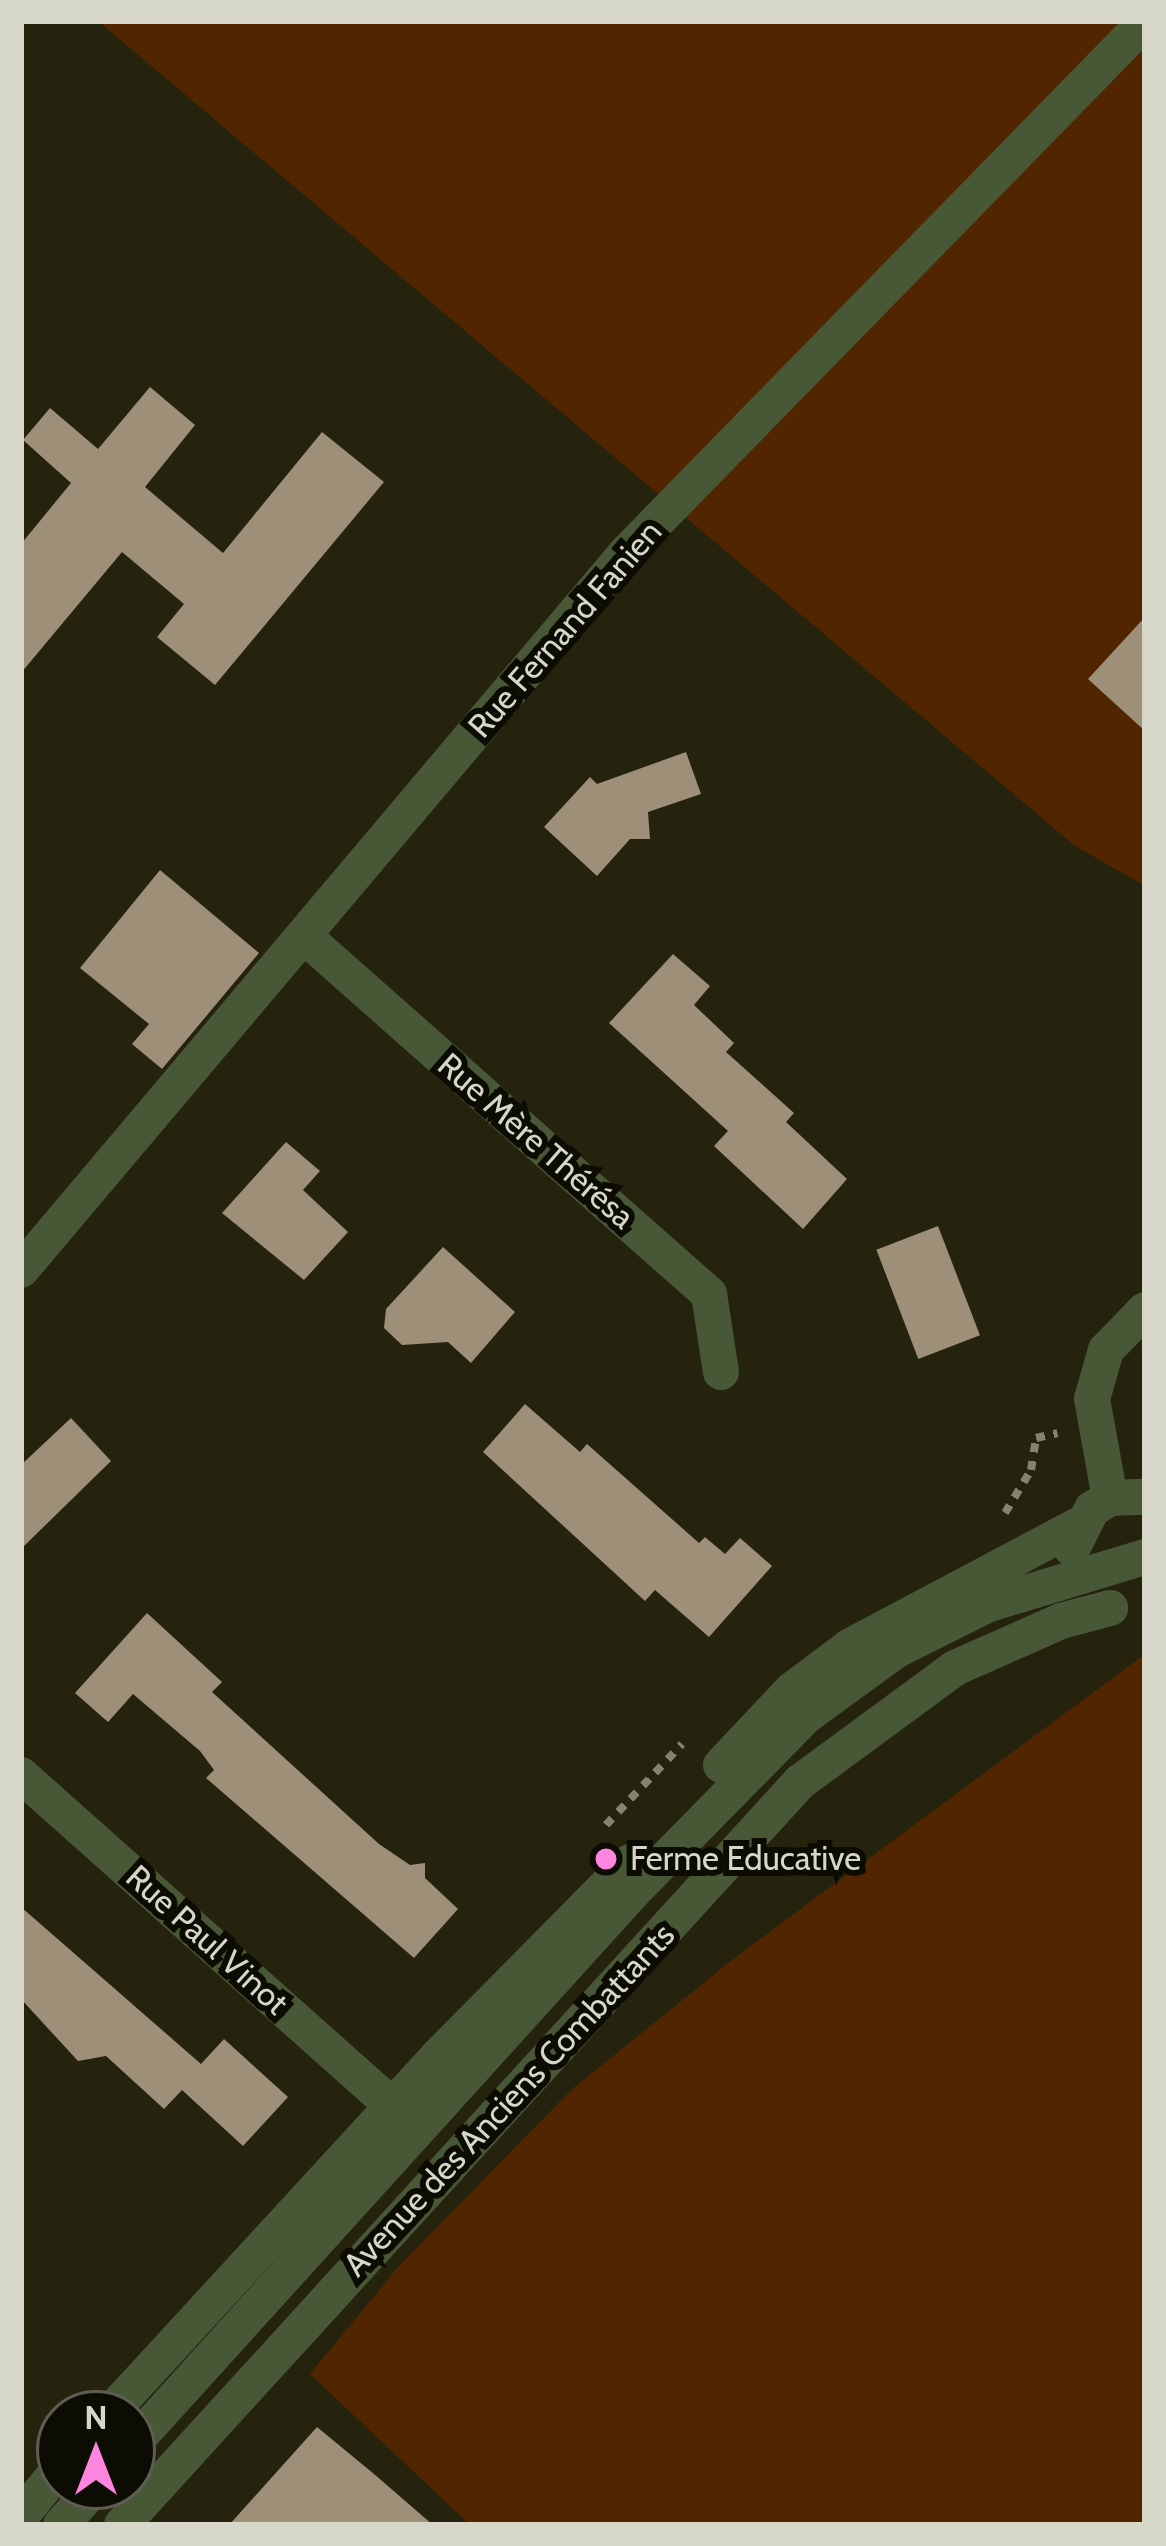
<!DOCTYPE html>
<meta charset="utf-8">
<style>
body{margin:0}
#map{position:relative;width:1166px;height:2546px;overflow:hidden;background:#25230d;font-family:Cabin,sans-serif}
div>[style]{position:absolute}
.green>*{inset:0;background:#512500}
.building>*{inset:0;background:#9e8f79;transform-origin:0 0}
.path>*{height:8px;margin-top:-4px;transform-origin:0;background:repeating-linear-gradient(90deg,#848371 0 9px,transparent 0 18px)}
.minor>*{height:36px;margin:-18px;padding:0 18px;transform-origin:18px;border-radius:18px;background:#485837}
.dots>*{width:33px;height:33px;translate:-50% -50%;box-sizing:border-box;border:6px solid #0d0c04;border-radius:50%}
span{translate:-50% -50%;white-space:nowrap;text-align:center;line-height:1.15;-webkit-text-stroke:12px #0d0c04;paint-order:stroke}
.street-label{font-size:33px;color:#d7d7c9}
.poi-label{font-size:33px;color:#d7d7c9}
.left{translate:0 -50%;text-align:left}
.frame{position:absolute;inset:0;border:24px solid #d7d7c9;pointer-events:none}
.north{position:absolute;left:36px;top:2390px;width:120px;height:120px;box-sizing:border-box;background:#0d0c04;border:3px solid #5e5d53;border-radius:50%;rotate:0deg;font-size:33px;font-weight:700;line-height:48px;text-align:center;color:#d7d7c9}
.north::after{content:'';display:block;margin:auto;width:42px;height:54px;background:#fe85df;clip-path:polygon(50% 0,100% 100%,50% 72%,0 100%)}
</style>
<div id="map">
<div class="green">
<i style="clip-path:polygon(98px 21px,1145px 21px,1145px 886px,1075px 846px)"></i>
<i style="clip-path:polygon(1145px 1654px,1145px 2525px,470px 2525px,310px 2374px,398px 2267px,571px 2090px,737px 1956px)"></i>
</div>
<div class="building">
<i style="clip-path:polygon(150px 387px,195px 425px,145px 487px,223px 553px,322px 432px,384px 482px,215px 685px,157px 637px,184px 604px,122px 552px,21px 673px,21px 544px,71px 483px,23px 440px,50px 408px,98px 449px)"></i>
<i style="clip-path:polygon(1145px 617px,1145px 731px,1088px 679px)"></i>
<i style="clip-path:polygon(686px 752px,701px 794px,648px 812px,650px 839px,630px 839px,597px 876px,544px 827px,590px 777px,597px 784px)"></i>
<i style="clip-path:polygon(160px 870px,259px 953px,162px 1069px,132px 1044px,149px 1024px,80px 968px)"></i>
<i style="clip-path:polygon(673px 954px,710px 986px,694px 1005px,734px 1043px,726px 1052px,794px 1113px,786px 1122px,847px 1179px,803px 1229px,714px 1146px,728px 1131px,609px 1023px)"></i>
<i style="clip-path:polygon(286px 1142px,320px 1171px,303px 1190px,348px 1232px,304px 1280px,222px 1213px)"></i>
<i style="left:938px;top:1226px;width:117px;height:66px;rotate:69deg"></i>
<i style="clip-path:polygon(443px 1247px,515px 1312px,471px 1363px,448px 1342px,402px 1345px,384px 1328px,386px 1309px)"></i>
<i style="clip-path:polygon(525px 1404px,580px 1452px,587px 1444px,699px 1543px,705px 1537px,725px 1554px,740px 1538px,772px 1566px,709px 1637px,655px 1590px,645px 1601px,483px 1452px)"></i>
<i style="clip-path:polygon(71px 1418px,111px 1461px,21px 1549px,21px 1465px)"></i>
<i style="clip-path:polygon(147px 1613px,222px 1682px,212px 1692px,379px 1844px,410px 1865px,425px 1863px,425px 1878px,458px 1909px,414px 1958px,206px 1778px,214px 1770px,200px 1751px,133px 1694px,108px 1722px,75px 1693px)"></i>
<i style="clip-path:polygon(21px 1907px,201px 2064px,224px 2039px,288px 2097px,243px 2146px,182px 2090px,164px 2109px,106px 2056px,78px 2061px,21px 1999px)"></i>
<i style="clip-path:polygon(317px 2427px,374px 2474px,433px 2525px,229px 2525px)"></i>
</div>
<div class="path">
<i style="left:1005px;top:1513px;width:50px;rotate:-58.8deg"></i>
<i style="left:1031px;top:1470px;width:32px;rotate:-81deg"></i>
<i style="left:1036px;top:1438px;width:22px;rotate:-13deg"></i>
<i style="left:606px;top:1825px;width:111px;rotate:-46.8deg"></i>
</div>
<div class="minor">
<i style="left:304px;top:936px;width:541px;rotate:41.48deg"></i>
<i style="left:709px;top:1294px;width:79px;rotate:81.3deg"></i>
<i style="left:21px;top:1270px;width:940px;rotate:-49.84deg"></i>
<i style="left:627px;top:552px;width:741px;rotate:-45.66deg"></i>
<i style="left:1110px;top:1498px;width:101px;rotate:-100.3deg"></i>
<i style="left:1092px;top:1399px;width:51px;rotate:-74.1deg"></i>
<i style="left:1106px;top:1350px;width:56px;rotate:-45.7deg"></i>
<i style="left:1072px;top:1549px;width:45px;rotate:-63.4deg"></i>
<i style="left:1092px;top:1509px;width:21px;rotate:-31deg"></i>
<i style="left:1110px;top:1498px;width:35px;rotate:-2deg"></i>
<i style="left:721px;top:1765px;width:103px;rotate:-46.6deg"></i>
<i style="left:792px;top:1690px;width:71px;rotate:-37deg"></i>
<i style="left:849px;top:1647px;width:259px;rotate:-28deg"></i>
<i style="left:21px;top:1775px;width:498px;rotate:41.7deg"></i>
<i style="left:109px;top:2414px;width:486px;rotate:-47.4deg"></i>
<i style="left:438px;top:2056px;width:273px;rotate:-45.3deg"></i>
<i style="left:132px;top:2445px;width:745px;rotate:-47.83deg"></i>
<i style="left:632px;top:1893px;width:248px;rotate:-45.5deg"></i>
<i style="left:806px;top:1716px;width:110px;rotate:-36.1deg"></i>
<i style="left:895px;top:1651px;width:105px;rotate:-26.6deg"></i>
<i style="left:989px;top:1604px;width:163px;rotate:-16.8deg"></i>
<i style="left:21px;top:2516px;width:62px;rotate:-50.9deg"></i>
<i style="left:61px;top:2525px;width:52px;rotate:-48.1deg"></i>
<i style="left:122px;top:2525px;width:1006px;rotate:-47.62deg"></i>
<i style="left:800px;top:1782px;width:192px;rotate:-36.3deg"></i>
<i style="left:955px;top:1668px;width:116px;rotate:-23.9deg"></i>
<i style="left:1061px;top:1621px;width:51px;rotate:-14.9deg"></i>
</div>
<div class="dots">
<i style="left:606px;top:1859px;background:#fe85df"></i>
</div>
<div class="street-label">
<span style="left:565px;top:629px;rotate:-49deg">Rue Fernand Fanien</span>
<span style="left:536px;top:1141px;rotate:41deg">Rue Mère Thérésa</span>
<span style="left:207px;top:1940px;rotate:42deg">Rue Paul Vinot</span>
<span style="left:509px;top:2100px;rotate:-47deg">Avenue des Anciens Combattants</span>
</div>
<div class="poi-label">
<span class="left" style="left:630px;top:1859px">Ferme Educative</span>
</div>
<div class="frame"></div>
<div class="north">N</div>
</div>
